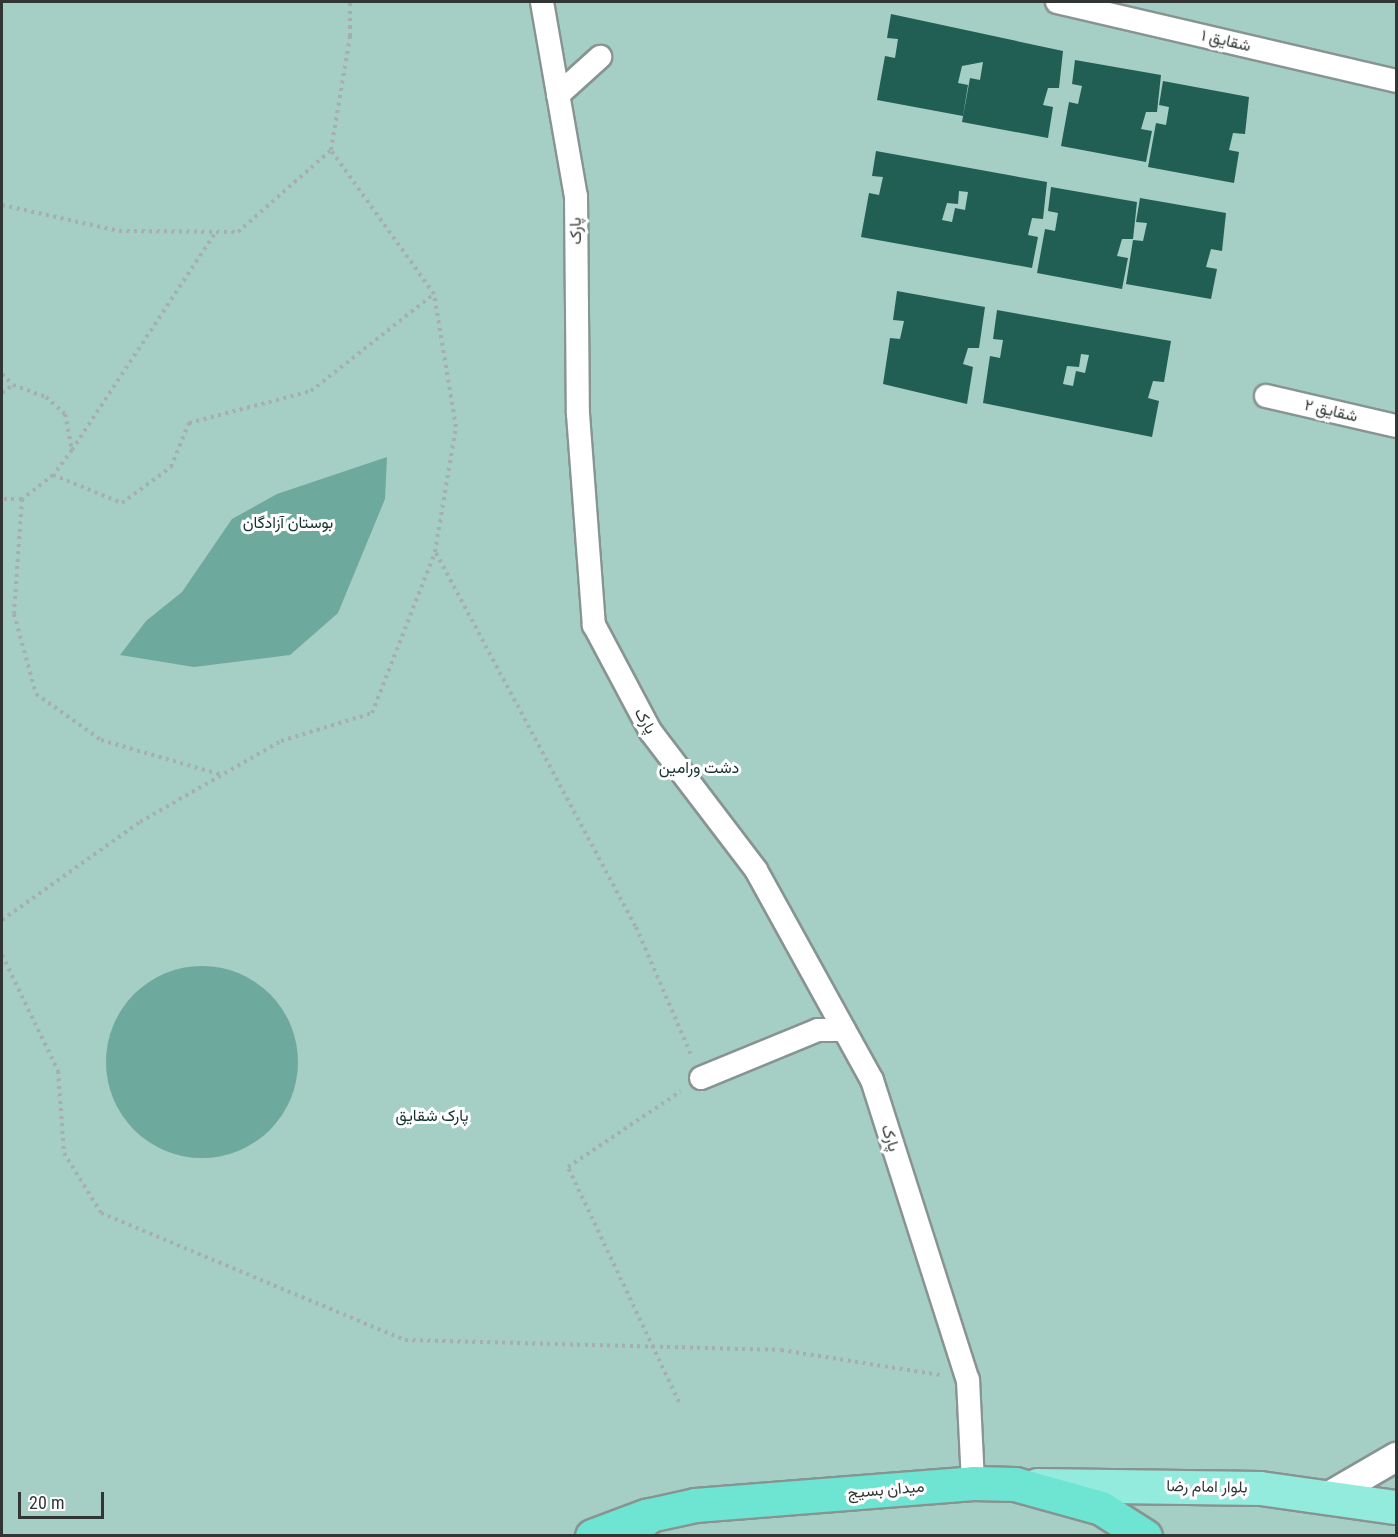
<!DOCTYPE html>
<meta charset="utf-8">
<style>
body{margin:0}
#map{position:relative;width:1398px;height:1537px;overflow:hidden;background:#e3efec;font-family:"Roboto Condensed",Vazirmatn,sans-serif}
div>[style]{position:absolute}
.green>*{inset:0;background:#a5cec5;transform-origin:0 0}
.water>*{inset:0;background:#6ea99d}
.round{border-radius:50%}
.building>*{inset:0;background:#215e54}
.path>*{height:4px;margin-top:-2px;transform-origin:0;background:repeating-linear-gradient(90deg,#a6afad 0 3px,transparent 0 7.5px)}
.roads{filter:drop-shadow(2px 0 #889491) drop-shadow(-2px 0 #889491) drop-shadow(0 2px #889491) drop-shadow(0 -2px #889491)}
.minor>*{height:22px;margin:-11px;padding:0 11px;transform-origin:11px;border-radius:11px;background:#fff}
.tertiary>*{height:28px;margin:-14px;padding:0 14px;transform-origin:14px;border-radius:14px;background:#fff}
.primary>*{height:33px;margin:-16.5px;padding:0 16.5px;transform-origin:16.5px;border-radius:16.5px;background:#92ebdd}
.trunk>*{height:33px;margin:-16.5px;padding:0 16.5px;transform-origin:16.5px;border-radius:16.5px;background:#6ee4d2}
span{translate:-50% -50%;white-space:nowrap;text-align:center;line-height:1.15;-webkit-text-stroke:6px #fff;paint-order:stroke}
.street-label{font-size:16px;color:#313635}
.park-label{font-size:16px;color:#14322d}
.frame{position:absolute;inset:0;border:3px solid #313635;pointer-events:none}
.scale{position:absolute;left:18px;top:1492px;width:86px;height:27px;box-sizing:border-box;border:3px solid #313635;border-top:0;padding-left:8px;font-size:18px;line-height:21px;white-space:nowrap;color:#313635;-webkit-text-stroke:4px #fff;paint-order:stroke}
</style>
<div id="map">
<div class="green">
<i style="left:2px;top:2px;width:1394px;height:1533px"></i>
</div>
<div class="water">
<i style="clip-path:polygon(387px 457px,385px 499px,338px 613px,290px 655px,194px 667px,120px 655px,146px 621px,182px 592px,232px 519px,277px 494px)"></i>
<i class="round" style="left:106px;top:966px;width:192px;height:192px"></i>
</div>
<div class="building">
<i style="clip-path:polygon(891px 14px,1063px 51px,1059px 88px,1048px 88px,1043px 105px,1053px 107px,1048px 138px,962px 122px,970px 78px,980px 80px,983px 62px,962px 66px,958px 83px,968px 85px,963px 116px,877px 100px,885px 56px,895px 58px,898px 39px,887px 38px)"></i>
<i style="clip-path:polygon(1075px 60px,1161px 75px,1157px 112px,1146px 112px,1141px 129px,1152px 131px,1146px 162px,1061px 146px,1069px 102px,1078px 104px,1082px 86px,1072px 84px)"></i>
<i style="clip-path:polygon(1163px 81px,1249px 97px,1245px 134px,1233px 133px,1229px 150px,1239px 152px,1234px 183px,1148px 167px,1156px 123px,1166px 125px,1169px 107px,1159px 105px)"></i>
<i style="clip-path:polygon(evenodd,876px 151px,1047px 182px,1043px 219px,1032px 218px,1028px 235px,1038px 237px,1032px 268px,861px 237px,869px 193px,879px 195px,883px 177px,872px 176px,876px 151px,959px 191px,968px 192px,965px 210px,955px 208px,952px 222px,942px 220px,947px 203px,958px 204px,959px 191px)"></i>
<i style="clip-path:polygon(1051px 187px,1137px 202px,1133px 239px,1122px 239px,1117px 256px,1128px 258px,1122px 289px,1037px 273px,1045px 229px,1055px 231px,1058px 213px,1048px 211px)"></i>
<i style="clip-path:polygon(1140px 198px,1226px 213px,1222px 251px,1211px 249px,1206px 267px,1217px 269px,1211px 299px,1126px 284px,1133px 240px,1143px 241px,1147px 223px,1136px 222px)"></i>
<i style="clip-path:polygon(897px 291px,985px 307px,979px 348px,968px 348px,963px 364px,973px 367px,967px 404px,883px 384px,890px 338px,900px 339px,904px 321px,893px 320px)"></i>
<i style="clip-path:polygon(evenodd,997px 310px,1171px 341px,1164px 382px,1153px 381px,1148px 398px,1159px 401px,1152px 437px,983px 403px,990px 356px,1000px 358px,1003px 340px,993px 339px,997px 310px,1081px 354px,1089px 355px,1085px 373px,1076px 371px,1073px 386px,1063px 384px,1067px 366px,1079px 367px,1081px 354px)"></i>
</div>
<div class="path">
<i style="left:2px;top:205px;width:120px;rotate:12.5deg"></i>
<i style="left:119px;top:231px;width:119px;rotate:0.5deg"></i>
<i style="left:238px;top:232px;width:124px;rotate:-41.4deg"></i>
<i style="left:331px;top:150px;width:116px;rotate:-80.5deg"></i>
<i style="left:350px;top:36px;width:34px;rotate:-90deg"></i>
<i style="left:2px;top:374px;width:16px;rotate:45deg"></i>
<i style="left:2px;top:393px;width:14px;rotate:-36deg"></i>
<i style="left:13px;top:385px;width:35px;rotate:20deg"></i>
<i style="left:46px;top:397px;width:25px;rotate:42deg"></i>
<i style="left:65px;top:414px;width:37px;rotate:79deg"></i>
<i style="left:72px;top:450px;width:31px;rotate:127deg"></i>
<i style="left:53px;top:475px;width:39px;rotate:142deg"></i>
<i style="left:22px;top:499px;width:20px;rotate:180deg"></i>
<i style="left:72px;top:450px;width:261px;rotate:-56.6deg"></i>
<i style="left:53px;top:475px;width:74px;rotate:22.1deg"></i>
<i style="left:122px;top:503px;width:61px;rotate:-36.3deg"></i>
<i style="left:171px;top:467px;width:48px;rotate:-67.8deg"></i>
<i style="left:189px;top:423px;width:126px;rotate:-14.7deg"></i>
<i style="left:311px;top:391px;width:157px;rotate:-38.3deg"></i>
<i style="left:22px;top:499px;width:115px;rotate:94deg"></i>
<i style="left:14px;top:614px;width:83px;rotate:74.6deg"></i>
<i style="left:36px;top:694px;width:80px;rotate:35.3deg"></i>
<i style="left:101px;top:740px;width:126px;rotate:16.1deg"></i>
<i style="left:436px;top:553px;width:424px;rotate:61.9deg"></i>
<i style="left:636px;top:927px;width:142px;rotate:66.7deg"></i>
<i style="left:2px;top:920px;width:169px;rotate:-35.4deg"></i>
<i style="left:140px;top:822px;width:163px;rotate:-29.9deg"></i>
<i style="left:281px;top:741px;width:95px;rotate:-17.1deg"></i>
<i style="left:372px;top:713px;width:173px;rotate:-68.6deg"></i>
<i style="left:435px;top:552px;width:127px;rotate:-80.5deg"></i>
<i style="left:456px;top:427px;width:135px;rotate:-99.4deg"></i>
<i style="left:434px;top:294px;width:177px;rotate:-125.6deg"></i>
<i style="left:2px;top:955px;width:129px;rotate:64.2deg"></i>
<i style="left:58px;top:1071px;width:82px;rotate:85.8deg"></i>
<i style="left:64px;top:1153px;width:70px;rotate:58.3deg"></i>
<i style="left:101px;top:1213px;width:329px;rotate:22.7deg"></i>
<i style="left:405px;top:1340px;width:376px;rotate:1.5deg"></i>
<i style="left:781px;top:1350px;width:161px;rotate:8.9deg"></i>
<i style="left:679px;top:1402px;width:260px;rotate:-115.3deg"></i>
<i style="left:568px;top:1167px;width:136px;rotate:-33.9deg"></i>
</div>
<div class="roads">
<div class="minor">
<i style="left:542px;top:2px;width:197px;rotate:80.1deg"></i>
<i style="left:576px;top:196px;width:218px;rotate:89.5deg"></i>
<i style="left:578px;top:414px;width:212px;rotate:85.7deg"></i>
<i style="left:594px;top:625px;width:121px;rotate:62deg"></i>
<i style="left:651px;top:732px;width:173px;rotate:52.7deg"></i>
<i style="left:756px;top:870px;width:240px;rotate:61.1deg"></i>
<i style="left:872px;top:1080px;width:315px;rotate:72.3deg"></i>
<i style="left:968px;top:1380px;width:103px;rotate:87.2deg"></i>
<i style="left:1057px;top:2px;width:348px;rotate:13.1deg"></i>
<i style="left:558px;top:95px;width:57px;rotate:-42.1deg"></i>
<i style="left:1266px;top:396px;width:133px;rotate:13deg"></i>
<i style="left:701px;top:1078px;width:126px;rotate:-22.3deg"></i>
<i style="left:818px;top:1030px;width:26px"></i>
</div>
<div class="tertiary">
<i style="left:1327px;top:1497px;width:80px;rotate:-30.1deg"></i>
</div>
<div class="primary">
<i style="left:1037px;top:1485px;width:223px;rotate:0.8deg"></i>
<i style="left:1260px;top:1488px;width:137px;rotate:8deg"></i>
</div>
<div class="trunk">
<i style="left:592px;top:1536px;width:57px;rotate:-20.7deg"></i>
<i style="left:625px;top:1536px;width:33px;rotate:-40deg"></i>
<i style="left:650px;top:1515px;width:46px;rotate:-12.5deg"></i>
<i style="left:695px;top:1505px;width:279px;rotate:-4.5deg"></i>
<i style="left:973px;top:1483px;width:42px;rotate:1.4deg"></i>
<i style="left:1015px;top:1484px;width:89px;rotate:15.6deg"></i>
<i style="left:1101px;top:1508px;width:52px;rotate:32.5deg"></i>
</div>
</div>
<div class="street-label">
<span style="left:1226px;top:41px;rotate:13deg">شقایق ۱</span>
<span style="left:576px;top:231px;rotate:-91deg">پارک</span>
<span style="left:1331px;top:411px;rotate:13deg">شقایق ۲</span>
<span style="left:645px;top:721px;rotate:60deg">پارک</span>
<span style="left:890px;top:1138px;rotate:72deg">پارک</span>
<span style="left:1207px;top:1487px;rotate:1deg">بلوار امام رضا</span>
<span style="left:886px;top:1490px;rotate:-5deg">میدان بسیج</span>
</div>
<div class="park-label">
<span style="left:288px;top:523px">بوستان آزادگان</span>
<span style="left:699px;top:768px">دشت ورامین</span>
<span style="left:432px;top:1116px">پارک شقایق</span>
</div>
<div class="frame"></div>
<div class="scale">20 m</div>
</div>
